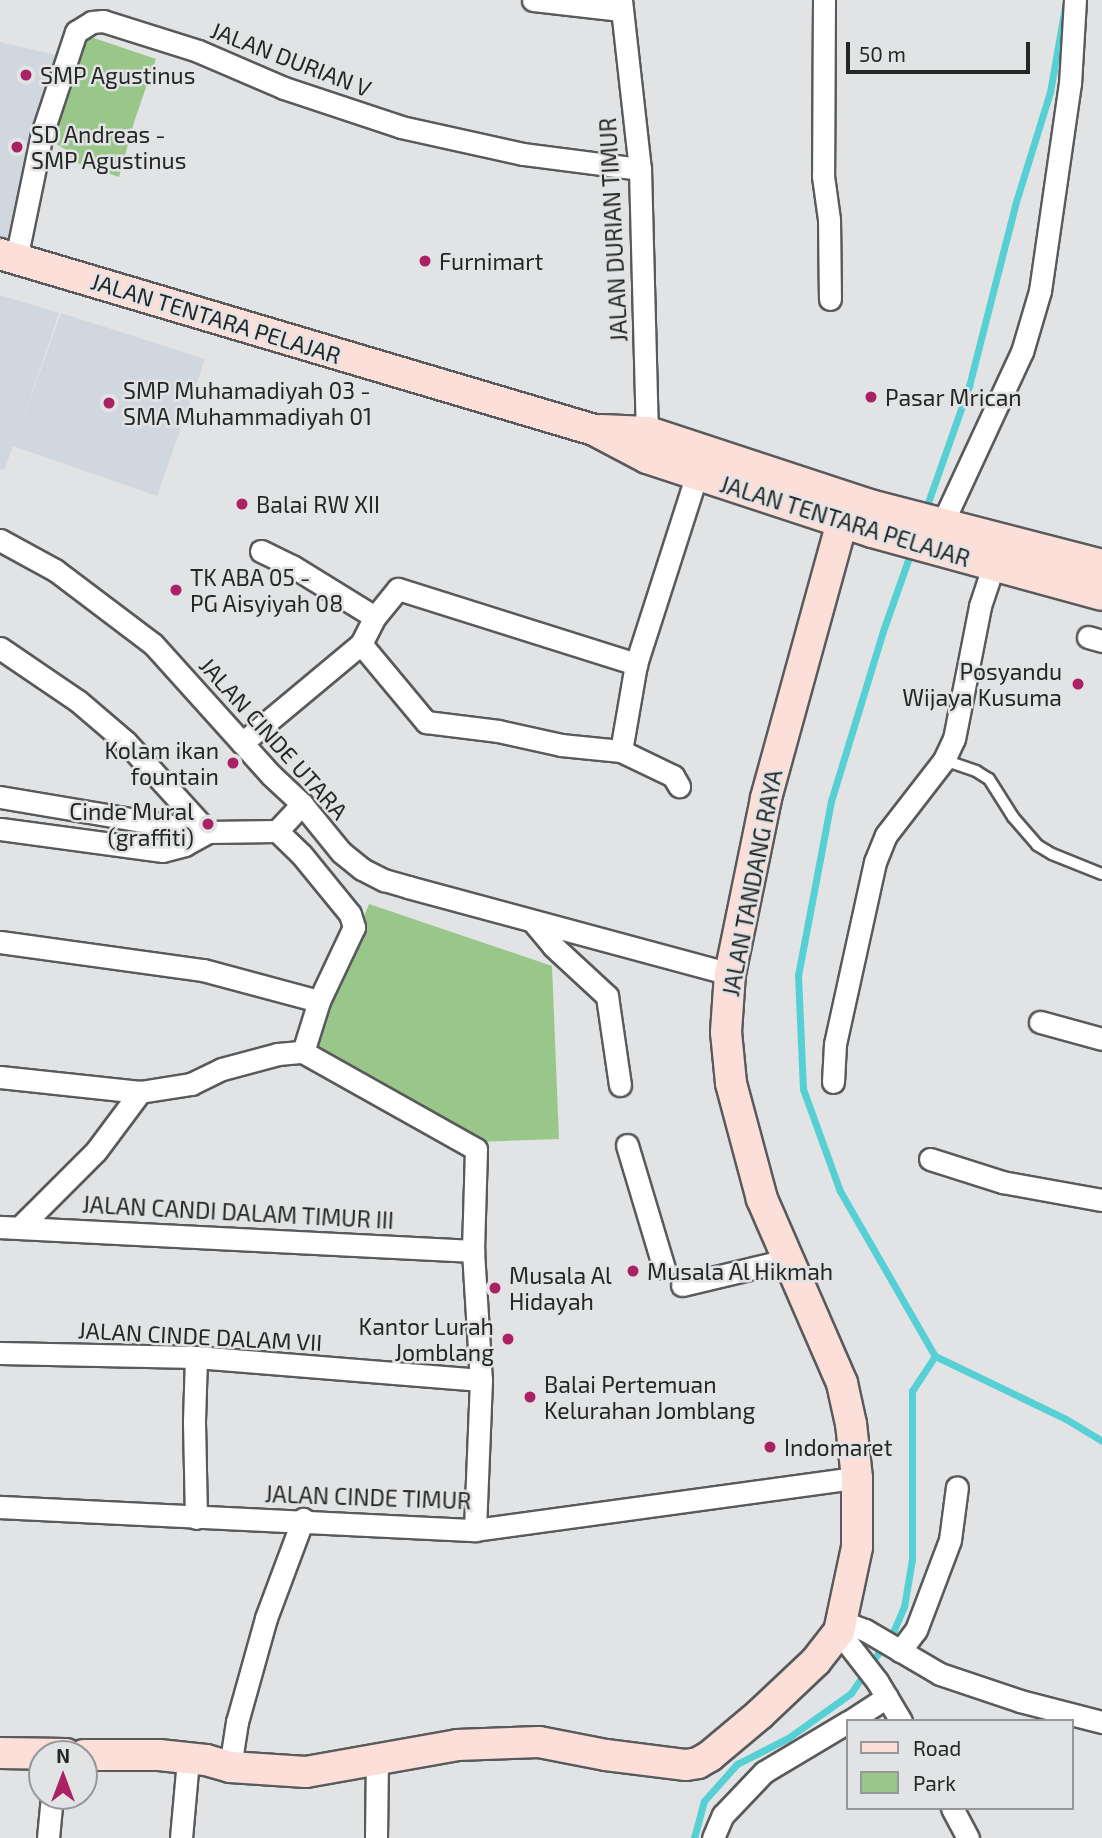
<!DOCTYPE html>
<style>
body{margin:0}
#map{position:relative;width:1102px;height:1838px;overflow:hidden;background:#e2e3e4;font-family:"Exo 2",sans-serif}
div>[style]{position:absolute}
.built>*{inset:0;background:#d0d7de}
.green>*{inset:0;background:#99c78a}
.stream>*{height:7px;margin:-3.5px;padding:0 3.5px;transform-origin:3.5px;border-radius:3.5px;background:#56cfd5}
.roads{filter:drop-shadow(2px 0 #595a5b) drop-shadow(-2px 0 #595a5b) drop-shadow(0 2px #595a5b) drop-shadow(0 -2px #595a5b)}
.lane>*{height:10px;margin:-5px;padding:0 5px;transform-origin:5px;border-radius:5px;background:#fff}
.street>*{height:21px;margin:-10.5px;padding:0 10.5px;transform-origin:10.5px;border-radius:10.5px;background:#fff}
.secondary>*{height:30px;margin:-15px;padding:0 15px;transform-origin:15px;border-radius:15px;background:#fddfda}
.dots>*{width:19px;height:19px;translate:-50% -50%;box-sizing:border-box;border:4px solid #e2e3e4;border-radius:50%}
span{translate:-50% -50%;white-space:nowrap;text-align:center;line-height:1.15;-webkit-text-stroke:5px #e2e3e4;paint-order:stroke}
.street-label{font-size:23px;color:#252626}
.poi-label{font-size:23px;color:#252626}
.left{translate:0 -50%;text-align:left}
.right{translate:-100% -50%;text-align:right}
.legend{position:absolute;left:846px;top:1719px;width:228px;height:91px;box-sizing:border-box;background:#e2e3e4;border:2px solid #969798;margin:0;padding:9px 12px;list-style:none;font-size:21px;color:#252626}
.legend li{display:flex;align-items:center;gap:14px;height:35px}
.legend b{width:35px;border:2px solid #969798}
.north{position:absolute;left:28px;top:1740px;width:70px;height:70px;box-sizing:border-box;background:#e2e3e4;border:2px solid #969798;border-radius:50%;rotate:0deg;font-size:19px;font-weight:700;line-height:28px;text-align:center;color:#252626}
.north::after{content:'';display:block;margin:auto;width:24px;height:32px;background:#ab2264;clip-path:polygon(50% 0,100% 100%,50% 72%,0 100%)}
.scale{position:absolute;left:846px;top:42px;width:184px;height:32px;box-sizing:border-box;border:4px solid #252626;border-top:0;padding-left:9px;font-size:21px;line-height:24px;white-space:nowrap;color:#252626;-webkit-text-stroke:5px #e2e3e4;paint-order:stroke}
</style>
<div id="map">
<div class="built">
<i style="clip-path:polygon(0 42px,60px 56px,8px 240px,0 237px)"></i>
<i style="clip-path:polygon(0 295px,59px 313px,16px 439px,61px 313px,205px 359px,157px 496px,13px 446px,4px 470px,0 469px)"></i>
</div>
<div class="green">
<i style="clip-path:polygon(82px 34px,156px 59px,135px 119px,119px 177px,74px 162px,65px 149px,51px 141px,52px 125px)"></i>
<i style="clip-path:polygon(369px 904px,552px 966px,559px 1139px,477px 1142px,311px 1048px)"></i>
</div>
<div class="stream">
<i style="left:925px;top:511px;width:133px;rotate:-70.6deg"></i>
<i style="left:969px;top:386px;width:187px;rotate:-75.7deg"></i>
<i style="left:1015px;top:205px;width:118px;rotate:-72.8deg"></i>
<i style="left:1050px;top:92px;width:86px;rotate:-80deg"></i>
<i style="left:912px;top:549px;width:87px;rotate:109.5deg"></i>
<i style="left:883px;top:631px;width:178px;rotate:107deg"></i>
<i style="left:831px;top:801px;width:177px;rotate:100.7deg"></i>
<i style="left:798px;top:975px;width:114px;rotate:87.5deg"></i>
<i style="left:803px;top:1089px;width:109px;rotate:70.1deg"></i>
<i style="left:840px;top:1191px;width:190px;rotate:60.1deg"></i>
<i style="left:935px;top:1356px;width:145px;rotate:25.7deg"></i>
<i style="left:1066px;top:1419px;width:42px;rotate:31.4deg"></i>
<i style="left:694px;top:1838px;width:38px;rotate:-75deg"></i>
<i style="left:704px;top:1801px;width:50px;rotate:-48.3deg"></i>
<i style="left:737px;top:1764px;width:57px;rotate:-27deg"></i>
<i style="left:788px;top:1738px;width:77px;rotate:-35.5deg"></i>
<i style="left:851px;top:1693px;width:76px;rotate:-55.7deg"></i>
<i style="left:894px;top:1630px;width:25px;rotate:-67deg"></i>
<i style="left:904px;top:1607px;width:49px;rotate:-80.5deg"></i>
<i style="left:912px;top:1559px;width:168px;rotate:-90deg"></i>
<i style="left:912px;top:1391px;width:42px;rotate:-56.7deg"></i>
</div>
<div class="roads">
<div class="lane">
<i style="left:944px;top:760px;width:34px;rotate:19deg"></i>
<i style="left:976px;top:771px;width:15px;rotate:32deg"></i>
<i style="left:989px;top:779px;width:45px;rotate:57.7deg"></i>
<i style="left:1013px;top:817px;width:37px;rotate:49deg"></i>
<i style="left:1037px;top:845px;width:17px;rotate:31deg"></i>
<i style="left:1052px;top:854px;width:54px;rotate:21.8deg"></i>
</div>
<div class="street">
<i style="left:533px;top:0;width:89px;rotate:6.5deg"></i>
<i style="left:621px;top:0;width:170px;rotate:83.6deg"></i>
<i style="left:640px;top:169px;width:276px;rotate:88.5deg"></i>
<i style="left:824px;top:0;width:176px;rotate:90.3deg"></i>
<i style="left:823px;top:176px;width:43px;rotate:82.1deg"></i>
<i style="left:829px;top:219px;width:80px;rotate:89.3deg"></i>
<i style="left:16px;top:259px;width:128px;rotate:-78.3deg"></i>
<i style="left:42px;top:134px;width:108px;rotate:-71.6deg"></i>
<i style="left:76px;top:32px;width:19px;rotate:-32deg"></i>
<i style="left:92px;top:22px;width:11px;rotate:-5deg"></i>
<i style="left:103px;top:21px;width:100px;rotate:17.5deg"></i>
<i style="left:198px;top:51px;width:94px;rotate:23.3deg"></i>
<i style="left:284px;top:88px;width:123px;rotate:18.4deg"></i>
<i style="left:401px;top:127px;width:125px;rotate:12.5deg"></i>
<i style="left:523px;top:154px;width:118px;rotate:7.3deg"></i>
<i style="left:942px;top:524px;width:190px;rotate:-65.1deg"></i>
<i style="left:1022px;top:352px;width:64px;rotate:-73.6deg"></i>
<i style="left:1040px;top:291px;width:209px;rotate:-81.8deg"></i>
<i style="left:1070px;top:84px;width:84px;rotate:-86.6deg"></i>
<i style="left:0;top:540px;width:63px;rotate:28.6deg"></i>
<i style="left:55px;top:570px;width:123px;rotate:37.1deg"></i>
<i style="left:153px;top:644px;width:176px;rotate:48deg"></i>
<i style="left:271px;top:775px;width:42px;rotate:43.1deg"></i>
<i style="left:302px;top:804px;width:62px;rotate:50.9deg"></i>
<i style="left:341px;top:852px;width:27px;rotate:39deg"></i>
<i style="left:362px;top:869px;width:25px;rotate:27deg"></i>
<i style="left:384px;top:880px;width:25px;rotate:16deg"></i>
<i style="left:408px;top:887px;width:334px;rotate:15.1deg"></i>
<i style="left:261px;top:551px;width:34px;rotate:26deg"></i>
<i style="left:292px;top:566px;width:97px;rotate:31.6deg"></i>
<i style="left:1088px;top:637px;width:15px;rotate:16deg"></i>
<i style="left:361px;top:644px;width:102px;rotate:50.2deg"></i>
<i style="left:426px;top:722px;width:73px;rotate:7.1deg"></i>
<i style="left:498px;top:731px;width:65px;rotate:12.5deg"></i>
<i style="left:561px;top:745px;width:60px;rotate:5.7deg"></i>
<i style="left:621px;top:751px;width:88px;rotate:-80.2deg"></i>
<i style="left:636px;top:664px;width:200px;rotate:-72.2deg"></i>
<i style="left:0;top:648px;width:94px;rotate:34.2deg"></i>
<i style="left:78px;top:701px;width:63px;rotate:40.5deg"></i>
<i style="left:126px;top:742px;width:122px;rotate:47.7deg"></i>
<i style="left:208px;top:832px;width:26px;rotate:151deg"></i>
<i style="left:185px;top:845px;width:23px;rotate:165deg"></i>
<i style="left:163px;top:851px;width:164px;rotate:-172.3deg"></i>
<i style="left:242px;top:743px;width:155px;rotate:-39.8deg"></i>
<i style="left:361px;top:644px;width:30px;rotate:-63deg"></i>
<i style="left:375px;top:617px;width:36px;rotate:-51deg"></i>
<i style="left:398px;top:589px;width:250px;rotate:17.5deg"></i>
<i style="left:621px;top:751px;width:58px;rotate:25.7deg"></i>
<i style="left:673px;top:776px;width:12px;rotate:59deg"></i>
<i style="left:0;top:797px;width:211px;rotate:9.6deg"></i>
<i style="left:208px;top:832px;width:69px;rotate:-0.8deg"></i>
<i style="left:277px;top:831px;width:37px;rotate:-47deg"></i>
<i style="left:277px;top:831px;width:33px;rotate:44deg"></i>
<i style="left:301px;top:854px;width:77px;rotate:50.8deg"></i>
<i style="left:350px;top:914px;width:14px;rotate:73deg"></i>
<i style="left:354px;top:927px;width:82px;rotate:115.3deg"></i>
<i style="left:319px;top:1001px;width:53px;rotate:107.4deg"></i>
<i style="left:534px;top:923px;width:30px;rotate:50deg"></i>
<i style="left:553px;top:946px;width:74px;rotate:42.8deg"></i>
<i style="left:607px;top:996px;width:90px;rotate:81.7deg"></i>
<i style="left:0;top:942px;width:205px;rotate:7.9deg"></i>
<i style="left:203px;top:970px;width:120px;rotate:15deg"></i>
<i style="left:1040px;top:1022px;width:64px;rotate:15.3deg"></i>
<i style="left:303px;top:1052px;width:198px;rotate:29.3deg"></i>
<i style="left:476px;top:1149px;width:102px;rotate:91.7deg"></i>
<i style="left:473px;top:1251px;width:129px;rotate:86.5deg"></i>
<i style="left:481px;top:1380px;width:150px;rotate:92.3deg"></i>
<i style="left:0;top:1077px;width:141px;rotate:6.1deg"></i>
<i style="left:140px;top:1092px;width:52px;rotate:-8.9deg"></i>
<i style="left:191px;top:1084px;width:34px;rotate:-26deg"></i>
<i style="left:222px;top:1069px;width:58px;rotate:-15deg"></i>
<i style="left:278px;top:1054px;width:25px;rotate:-5deg"></i>
<i style="left:833px;top:1082px;width:38px;rotate:-87deg"></i>
<i style="left:835px;top:1044px;width:186px;rotate:-77.6deg"></i>
<i style="left:875px;top:862px;width:29px;rotate:-68deg"></i>
<i style="left:886px;top:835px;width:95px;rotate:-52.3deg"></i>
<i style="left:944px;top:760px;width:23px;rotate:-65deg"></i>
<i style="left:954px;top:739px;width:136px;rotate:-78.9deg"></i>
<i style="left:980px;top:606px;width:41px;rotate:-71.6deg"></i>
<i style="left:627px;top:1145px;width:128px;rotate:73.3deg"></i>
<i style="left:930px;top:1159px;width:76px;rotate:17.7deg"></i>
<i style="left:1002px;top:1182px;width:102px;rotate:10.2deg"></i>
<i style="left:0;top:1227px;width:474px;rotate:2.9deg"></i>
<i style="left:20px;top:1227px;width:107px;rotate:-45deg"></i>
<i style="left:96px;top:1151px;width:74px;rotate:-53.3deg"></i>
<i style="left:682px;top:1285px;width:108px;rotate:-13.4deg"></i>
<i style="left:0;top:1353px;width:196px;rotate:1.2deg"></i>
<i style="left:196px;top:1357px;width:286px;rotate:4.6deg"></i>
<i style="left:0;top:1507px;width:476px;rotate:2.8deg"></i>
<i style="left:475px;top:1530px;width:386px;rotate:-7.8deg"></i>
<i style="left:196px;top:1518px;width:97px;rotate:-91.2deg"></i>
<i style="left:194px;top:1421px;width:64px;rotate:-88.2deg"></i>
<i style="left:841px;top:1621px;width:26px;rotate:21deg"></i>
<i style="left:865px;top:1630px;width:87px;rotate:30.4deg"></i>
<i style="left:940px;top:1674px;width:84px;rotate:18.6deg"></i>
<i style="left:1020px;top:1701px;width:85px;rotate:14.4deg"></i>
<i style="left:839px;top:1632px;width:62px;rotate:52.2deg"></i>
<i style="left:877px;top:1681px;width:47px;rotate:59deg"></i>
<i style="left:900px;top:1651px;width:26px;rotate:-53deg"></i>
<i style="left:916px;top:1630px;width:96px;rotate:-69.3deg"></i>
<i style="left:950px;top:1540px;width:53px;rotate:-82.5deg"></i>
<i style="left:850px;top:1721px;width:44px;rotate:-33deg"></i>
<i style="left:230px;top:1767px;width:46px;rotate:-81.2deg"></i>
<i style="left:237px;top:1722px;width:108px;rotate:-74.4deg"></i>
<i style="left:266px;top:1618px;width:106px;rotate:-69.5deg"></i>
<i style="left:952px;top:1808px;width:34px;rotate:62deg"></i>
<i style="left:48px;top:1838px;width:42px;rotate:-84.6deg"></i>
<i style="left:181px;top:1838px;width:79px;rotate:-84.9deg"></i>
<i style="left:376px;top:1838px;width:78px;rotate:-89.3deg"></i>
<i style="left:713px;top:1838px;width:25px;rotate:-67deg"></i>
<i style="left:723px;top:1815px;width:59px;rotate:-46.4deg"></i>
<i style="left:764px;top:1772px;width:98px;rotate:-30.8deg"></i>
</div>
<div class="secondary">
<i style="left:0;top:254px;width:620px;rotate:16.5deg"></i>
<i style="left:594px;top:430px;width:60px;rotate:27.8deg"></i>
<i style="left:647px;top:458px;width:237px;rotate:18.2deg"></i>
<i style="left:872px;top:532px;width:238px;rotate:15.3deg"></i>
<i style="left:601px;top:430px;width:47px;rotate:2.4deg"></i>
<i style="left:648px;top:432px;width:234px;rotate:18.2deg"></i>
<i style="left:870px;top:505px;width:240px;rotate:14.5deg"></i>
<i style="left:0;top:1753px;width:66px;rotate:0.9deg"></i>
<i style="left:84px;top:1755px;width:75px"></i>
<i style="left:159px;top:1755px;width:47px;rotate:6.1deg"></i>
<i style="left:206px;top:1760px;width:25px;rotate:16deg"></i>
<i style="left:230px;top:1767px;width:76px;rotate:3.8deg"></i>
<i style="left:306px;top:1772px;width:153px;rotate:-10.1deg"></i>
<i style="left:457px;top:1745px;width:82px;rotate:-2.1deg"></i>
<i style="left:539px;top:1742px;width:68px;rotate:11deg"></i>
<i style="left:606px;top:1755px;width:81px;rotate:7.1deg"></i>
<i style="left:686px;top:1765px;width:12px;rotate:-9deg"></i>
<i style="left:698px;top:1763px;width:14px;rotate:-30deg"></i>
<i style="left:710px;top:1756px;width:65px;rotate:-40deg"></i>
<i style="left:760px;top:1714px;width:77px;rotate:-43.4deg"></i>
<i style="left:816px;top:1661px;width:37px;rotate:-52deg"></i>
<i style="left:839px;top:1632px;width:87px;rotate:-78deg"></i>
<i style="left:857px;top:1547px;width:69px;rotate:-90deg"></i>
<i style="left:857px;top:1478px;width:54px;rotate:-96.3deg"></i>
<i style="left:851px;top:1424px;width:42px;rotate:-102.4deg"></i>
<i style="left:842px;top:1383px;width:201px;rotate:-113.5deg"></i>
<i style="left:762px;top:1199px;width:120px;rotate:-105deg"></i>
<i style="left:731px;top:1083px;width:51px;rotate:-95.6deg"></i>
<i style="left:726px;top:1032px;width:58px;rotate:-86.1deg"></i>
<i style="left:730px;top:974px;width:180px;rotate:-78.4deg"></i>
<i style="left:766px;top:798px;width:286px;rotate:-74.6deg"></i>
</div>
</div>
<div class="dots">
<i style="left:26px;top:75px;background:#ab2264"></i>
<i style="left:17px;top:147px;background:#ab2264"></i>
<i style="left:425px;top:261px;background:#ab2264"></i>
<i style="left:871px;top:397px;background:#ab2264"></i>
<i style="left:109px;top:403px;background:#ab2264"></i>
<i style="left:242px;top:504px;background:#ab2264"></i>
<i style="left:176px;top:590px;background:#ab2264"></i>
<i style="left:1078px;top:684px;background:#ab2264"></i>
<i style="left:233px;top:763px;background:#ab2264"></i>
<i style="left:208px;top:824px;background:#ab2264"></i>
<i style="left:633px;top:1271px;background:#ab2264"></i>
<i style="left:495px;top:1288px;background:#ab2264"></i>
<i style="left:508px;top:1339px;background:#ab2264"></i>
<i style="left:530px;top:1397px;background:#ab2264"></i>
<i style="left:770px;top:1447px;background:#ab2264"></i>
</div>
<div class="street-label">
<span style="left:291px;top:59px;rotate:21deg">JALAN DURIAN V</span>
<span style="left:613px;top:230px;rotate:-93deg">JALAN DURIAN TIMUR</span>
<span style="left:216px;top:318px;rotate:17deg">JALAN TENTARA PELAJAR</span>
<span style="left:845px;top:521px;rotate:17deg">JALAN TENTARA PELAJAR</span>
<span style="left:274px;top:738px;rotate:48deg">JALAN CINDE UTARA</span>
<span style="left:752px;top:883px;rotate:-79deg">JALAN TANDANG RAYA</span>
<span style="left:238px;top:1212px;rotate:3deg">JALAN CANDI DALAM TIMUR III</span>
<span style="left:200px;top:1336px;rotate:3deg">JALAN CINDE DALAM VII</span>
<span style="left:368px;top:1497px;rotate:2deg">JALAN CINDE TIMUR</span>
</div>
<div class="poi-label">
<span class="left" style="left:40px;top:75px">SMP Agustinus</span>
<span class="left" style="left:31px;top:147px">SD Andreas -<br>SMP Agustinus</span>
<span class="left" style="left:439px;top:261px">Furnimart</span>
<span class="left" style="left:123px;top:403px">SMP Muhamadiyah 03 -<br>SMA Muhammadiyah 01</span>
<span class="left" style="left:885px;top:397px">Pasar Mrican</span>
<span class="left" style="left:256px;top:504px">Balai RW XII</span>
<span class="left" style="left:190px;top:590px">TK ABA 05 -<br>PG Aisyiyah 08</span>
<span class="right" style="left:1062px;top:684px">Posyandu<br>Wijaya Kusuma</span>
<span class="right" style="left:219px;top:763px">Kolam ikan<br>fountain</span>
<span class="right" style="left:194px;top:824px">Cinde Mural<br>(graffiti)</span>
<span class="left" style="left:647px;top:1271px">Musala Al Hikmah</span>
<span class="left" style="left:509px;top:1288px">Musala Al<br>Hidayah</span>
<span class="right" style="left:494px;top:1339px">Kantor Lurah<br>Jomblang</span>
<span class="left" style="left:544px;top:1397px">Balai Pertemuan<br>Kelurahan Jomblang</span>
<span class="left" style="left:784px;top:1447px">Indomaret</span>
</div>
<ul class="legend">
<li><b style="height:9px;background:#fddfda"></b>Road</li>
<li><b style="height:19px;background:#99c78a"></b>Park</li>
</ul>
<div class="north">N</div>
<div class="scale">50 m</div>
</div>
